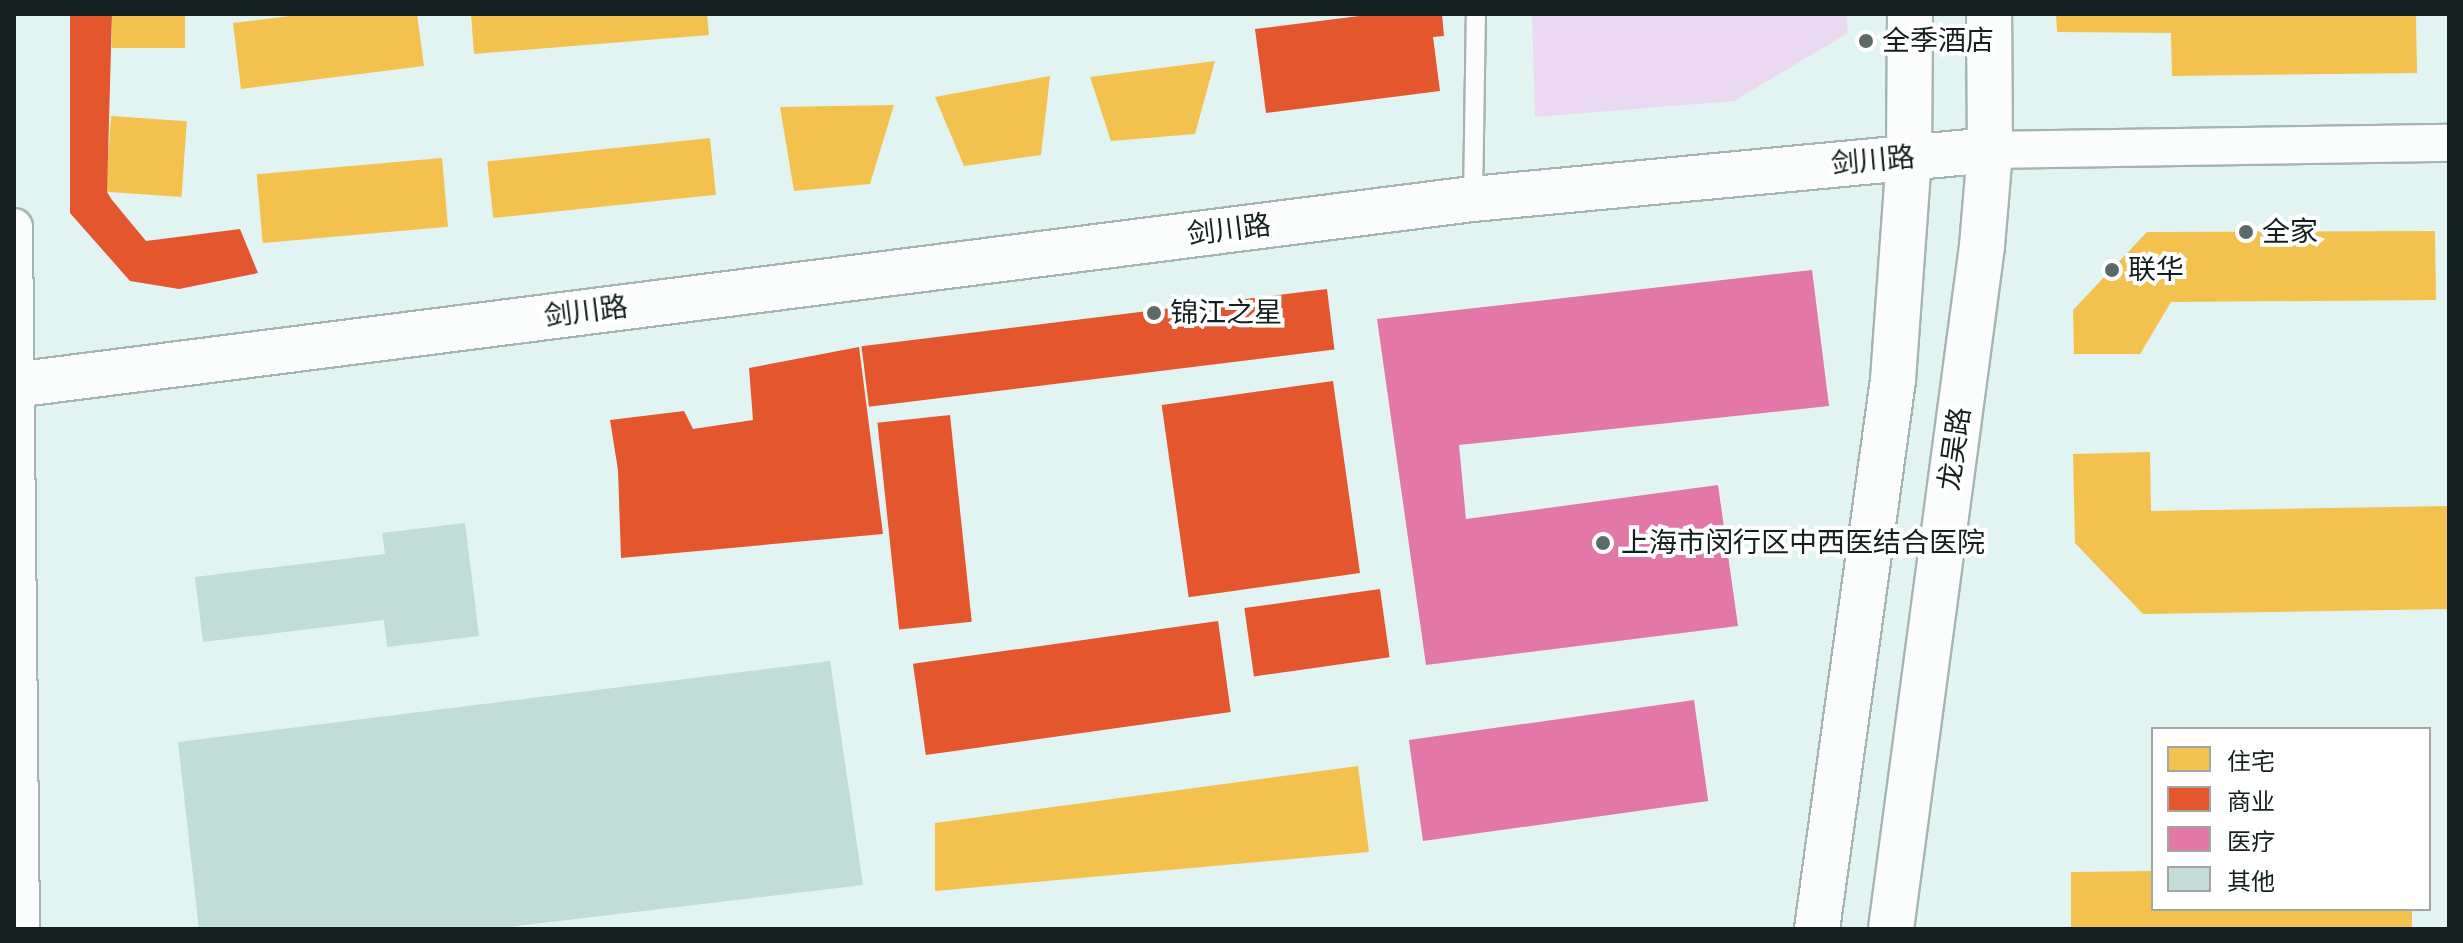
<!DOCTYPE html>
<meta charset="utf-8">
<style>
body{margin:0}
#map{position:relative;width:2463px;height:943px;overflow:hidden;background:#e2f4f1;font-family:Helvetica,"Noto Sans SC",sans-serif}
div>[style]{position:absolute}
.green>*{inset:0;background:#ebd9f2}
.homes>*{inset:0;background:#f2c14e;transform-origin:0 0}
.shops>*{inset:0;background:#e4572e;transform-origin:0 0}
.health>*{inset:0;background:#e377a8;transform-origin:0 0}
.building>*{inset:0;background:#c2dcd8}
.roads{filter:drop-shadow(2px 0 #a6b4b2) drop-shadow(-2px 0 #a6b4b2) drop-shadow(0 2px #a6b4b2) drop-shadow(0 -2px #a6b4b2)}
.service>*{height:18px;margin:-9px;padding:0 9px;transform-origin:9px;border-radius:9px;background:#fbfdfd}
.minor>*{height:36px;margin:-18px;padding:0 18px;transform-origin:18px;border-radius:18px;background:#fbfdfd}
.primary>*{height:44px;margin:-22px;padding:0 22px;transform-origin:22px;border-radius:22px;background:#fbfdfd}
.dots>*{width:22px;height:22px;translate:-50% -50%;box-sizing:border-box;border:4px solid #fff;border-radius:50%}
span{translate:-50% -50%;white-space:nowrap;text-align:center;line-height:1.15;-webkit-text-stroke:8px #fff;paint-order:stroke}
.poi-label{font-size:28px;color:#14201e}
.left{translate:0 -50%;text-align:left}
.street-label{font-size:28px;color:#14201e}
.frame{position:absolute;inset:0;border:16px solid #14201e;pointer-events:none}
.legend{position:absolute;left:2151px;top:727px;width:280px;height:184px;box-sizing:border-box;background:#fff;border:2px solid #a1a6a5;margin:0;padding:10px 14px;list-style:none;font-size:24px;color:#14201e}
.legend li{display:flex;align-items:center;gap:16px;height:40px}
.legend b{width:40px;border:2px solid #a1a6a5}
</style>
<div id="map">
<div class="green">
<i style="clip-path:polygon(1532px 14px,1846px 14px,1848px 33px,1734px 101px,1535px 117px)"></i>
</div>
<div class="homes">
<i style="left:112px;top:14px;width:73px;height:34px"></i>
<i style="clip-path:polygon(306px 14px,417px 14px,424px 66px,241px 89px,233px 23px)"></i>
<i style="clip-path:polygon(471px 14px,707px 14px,709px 35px,474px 54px)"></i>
<i style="clip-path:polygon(2056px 14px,2416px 14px,2417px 73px,2172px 76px,2171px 33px,2057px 32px)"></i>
<i style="clip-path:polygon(1215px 61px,1195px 134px,1111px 141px,1090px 77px)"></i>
<i style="clip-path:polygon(1050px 76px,1041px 155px,964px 166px,935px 97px)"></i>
<i style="clip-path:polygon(894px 105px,870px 184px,794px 191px,780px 107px)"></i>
<i style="left:111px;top:116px;width:76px;height:76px;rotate:4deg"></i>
<i style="left:710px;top:138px;width:57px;height:224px;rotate:84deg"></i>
<i style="left:442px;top:158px;width:69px;height:186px;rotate:85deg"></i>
<i style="clip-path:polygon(2435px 231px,2436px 300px,2171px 302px,2140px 354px,2074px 354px,2073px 310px,2147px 232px)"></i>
<i style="clip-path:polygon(2150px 452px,2151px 511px,2449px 506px,2449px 609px,2143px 614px,2075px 543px,2073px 454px)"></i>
<i style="clip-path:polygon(1358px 766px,1369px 852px,935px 891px,935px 823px)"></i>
<i style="clip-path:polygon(2153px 871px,2153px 909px,2412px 909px,2412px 929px,2071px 929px,2071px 872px)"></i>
</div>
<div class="shops">
<i style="clip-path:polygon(70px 14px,112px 14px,107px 192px,112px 200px,146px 241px,240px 229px,258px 273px,179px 289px,130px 281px,70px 213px)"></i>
<i style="clip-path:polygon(1375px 14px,1442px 14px,1444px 36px,1433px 37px,1440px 91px,1266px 113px,1255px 29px)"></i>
<i style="left:1327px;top:289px;width:61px;height:469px;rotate:83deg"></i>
<i style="clip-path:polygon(859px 347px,883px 534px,621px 558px,618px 470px,610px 420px,684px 411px,693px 429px,753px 420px,749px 368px)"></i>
<i style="left:1333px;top:381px;width:194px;height:173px;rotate:82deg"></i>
<i style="left:950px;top:415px;width:208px;height:73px;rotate:84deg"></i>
<i style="left:1380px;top:589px;width:69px;height:137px;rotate:82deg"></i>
<i style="left:1218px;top:621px;width:92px;height:308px;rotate:82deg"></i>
</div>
<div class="health">
<i style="clip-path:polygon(1812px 270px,1829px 406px,1459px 445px,1466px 519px,1718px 485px,1738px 626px,1426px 665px,1377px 319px)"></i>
<i style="left:1694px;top:700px;width:102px;height:288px;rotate:82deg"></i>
</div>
<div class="building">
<i style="clip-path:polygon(465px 523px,479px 636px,387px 647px,384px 620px,203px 642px,195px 577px,385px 554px,382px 533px)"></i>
<i style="clip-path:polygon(830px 661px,863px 885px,491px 929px,199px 929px,178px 742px)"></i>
</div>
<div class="roads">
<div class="service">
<i style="left:1473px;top:199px;width:185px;rotate:-89.1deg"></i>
</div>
<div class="minor">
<i style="left:1990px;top:150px;width:459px;rotate:-0.9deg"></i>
<i style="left:14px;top:227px;width:702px;rotate:89.43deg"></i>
</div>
<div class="primary">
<i style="left:14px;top:385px;width:1471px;rotate:-7.27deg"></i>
<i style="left:1473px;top:199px;width:519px;rotate:-5.41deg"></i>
<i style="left:1817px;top:929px;width:554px;rotate:-82.12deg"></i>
<i style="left:1893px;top:380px;width:223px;rotate:-85.9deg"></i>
<i style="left:1909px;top:158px;width:144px;rotate:-89.6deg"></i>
<i style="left:1891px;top:929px;width:689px;rotate:-82.41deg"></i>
<i style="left:1982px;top:246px;width:96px;rotate:-85.2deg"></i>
<i style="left:1990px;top:150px;width:136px;rotate:-90.4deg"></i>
</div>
</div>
<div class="dots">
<i style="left:1866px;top:41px;background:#5c6a68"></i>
<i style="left:2246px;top:232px;background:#5c6a68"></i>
<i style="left:2112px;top:270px;background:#5c6a68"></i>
<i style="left:1154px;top:313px;background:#5c6a68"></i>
<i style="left:1603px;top:543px;background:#5c6a68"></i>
</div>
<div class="poi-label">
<span class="left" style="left:1882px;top:41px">全季酒店</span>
<span class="left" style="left:2262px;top:232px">全家</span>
<span class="left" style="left:2128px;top:270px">联华</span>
<span class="left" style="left:1170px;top:313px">锦江之星</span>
<span class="left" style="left:1621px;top:543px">上海市闵行区中西医结合医院</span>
</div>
<div class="street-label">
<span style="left:1873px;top:161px;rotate:-5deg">剑川路</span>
<span style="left:1229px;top:230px;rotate:-7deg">剑川路</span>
<span style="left:586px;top:312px;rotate:-7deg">剑川路</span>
<span style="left:1955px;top:449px;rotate:-82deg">龙吴路</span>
</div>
<div class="frame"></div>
<ul class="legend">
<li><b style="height:22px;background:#f2c14e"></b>住宅</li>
<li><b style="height:22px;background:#e4572e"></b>商业</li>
<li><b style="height:22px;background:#e377a8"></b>医疗</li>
<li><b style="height:22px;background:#c2dcd8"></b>其他</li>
</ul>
</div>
